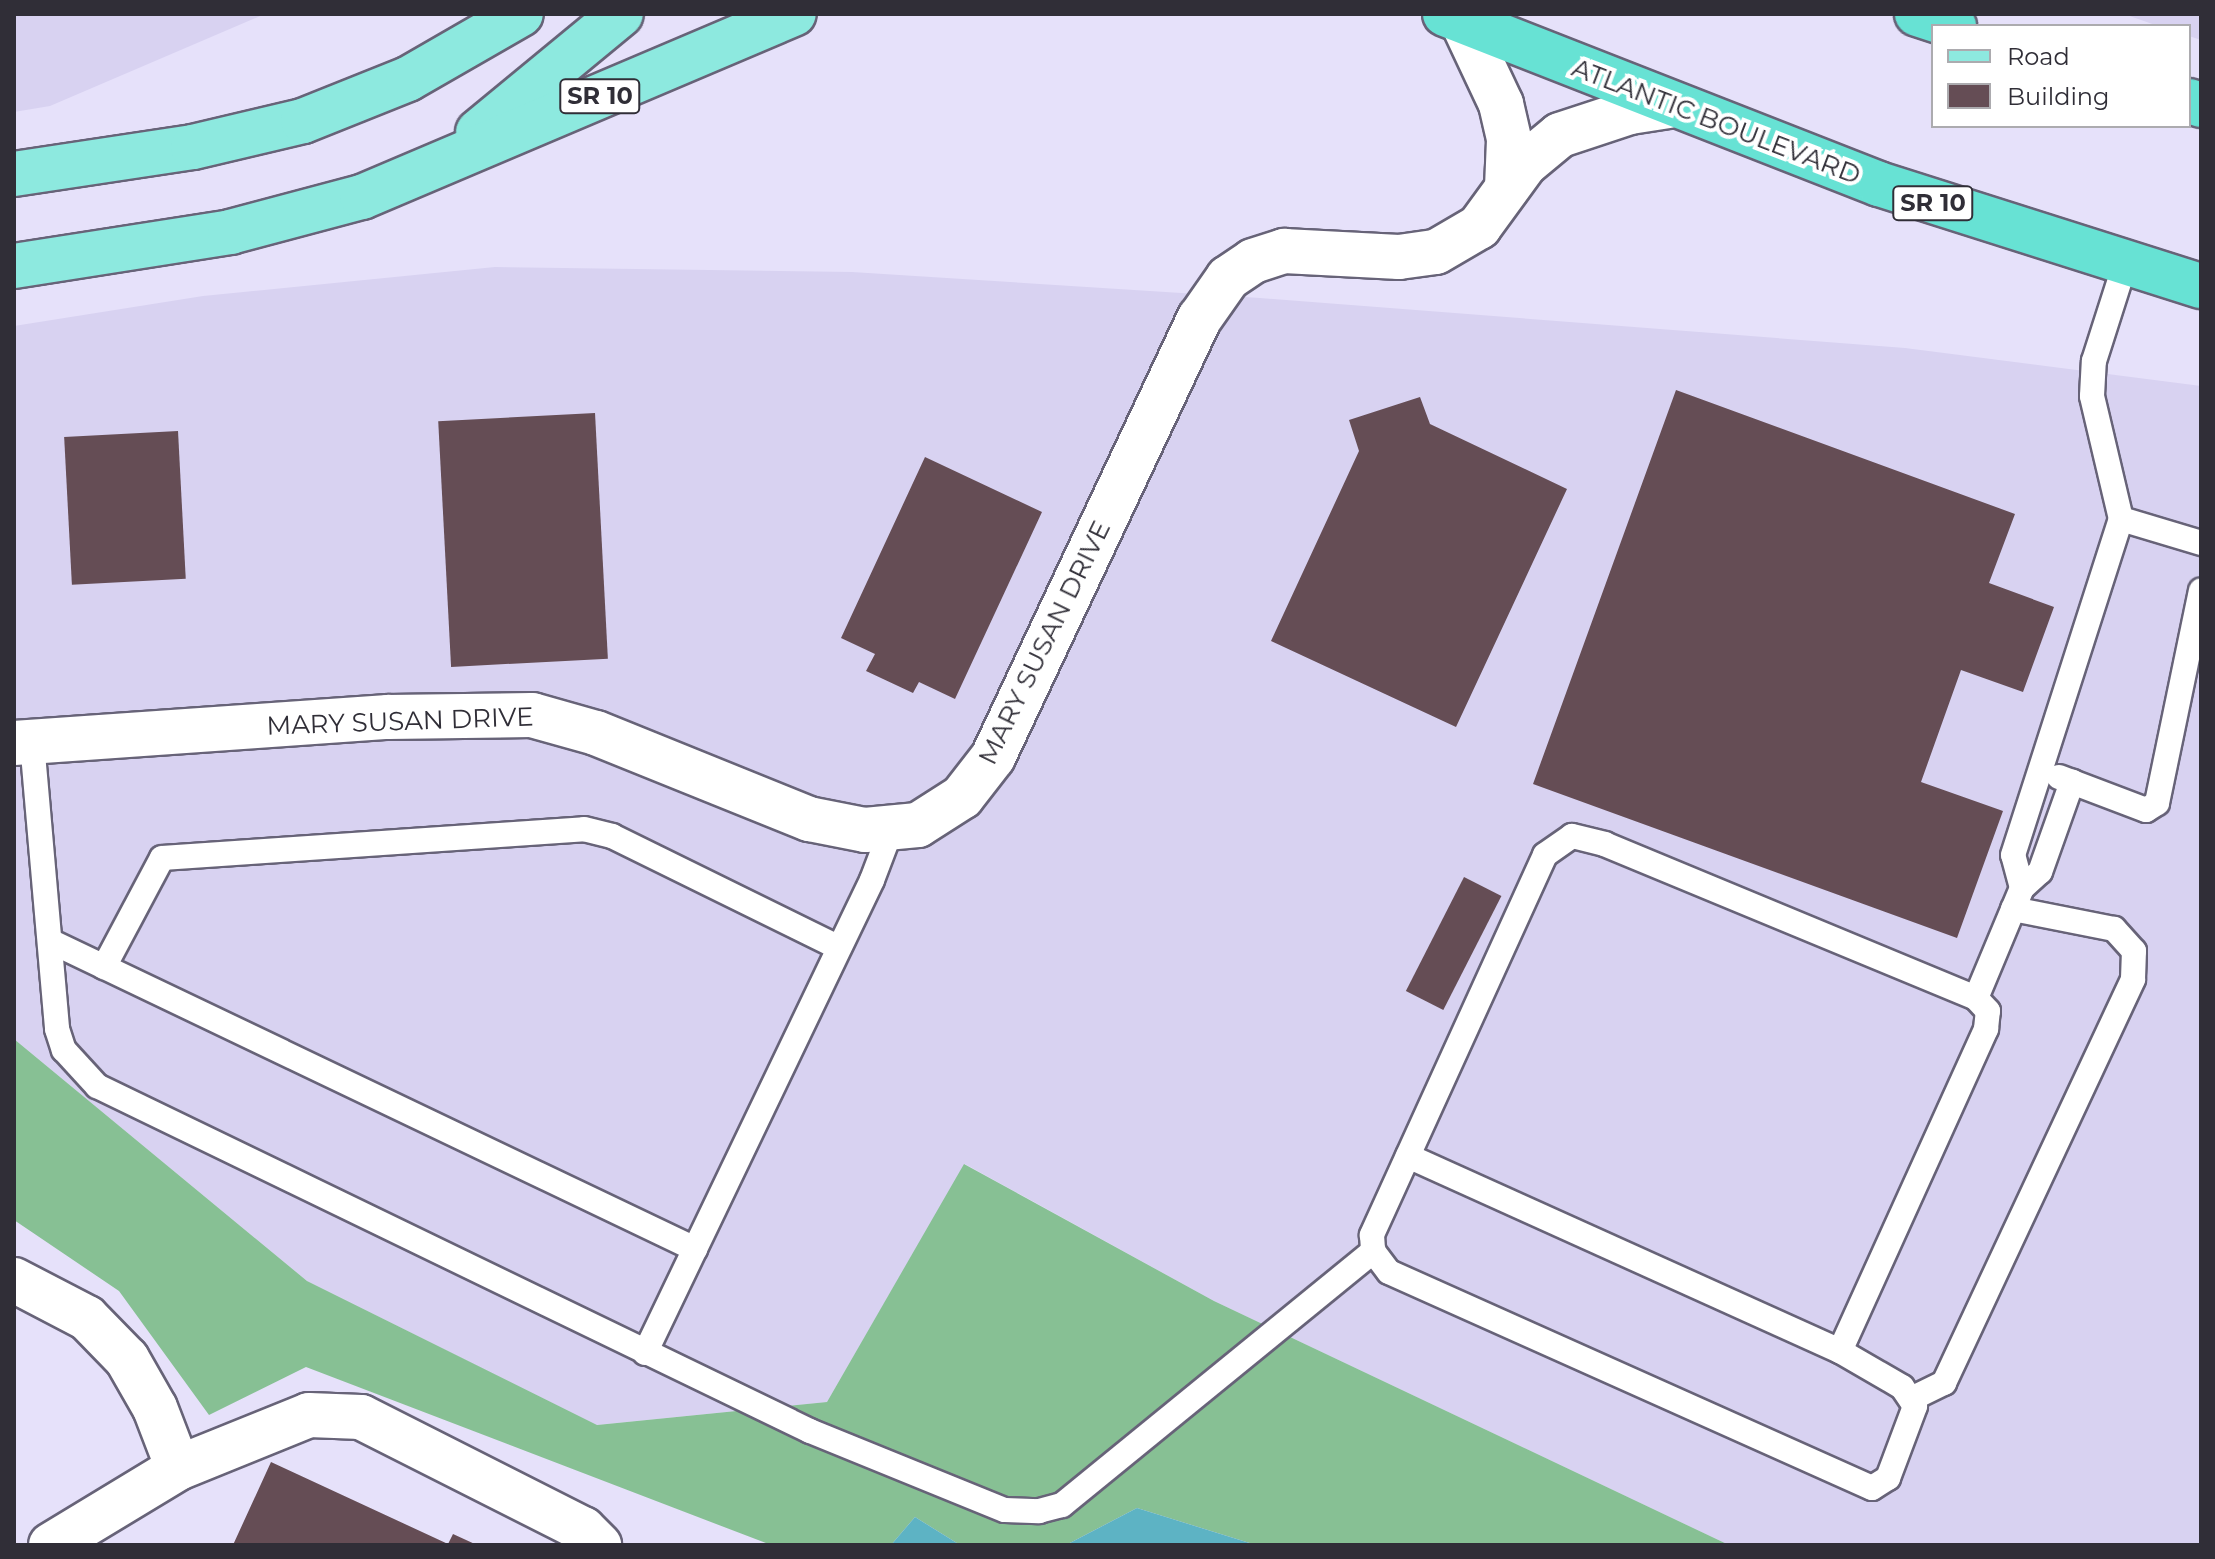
<!DOCTYPE html>
<style>
body{margin:0}
#map{position:relative;width:2215px;height:1559px;overflow:hidden;background:#e6e1fa;font-family:Montserrat,sans-serif}
div>[style]{position:absolute}
.built>*{inset:0;background:#d8d2f1}
.forest>*{inset:0;background:#87c094}
.water>*{inset:0;background:#5db3c4}
.building>*{inset:0;background:#654d55;transform-origin:0 0}
.roads{filter:drop-shadow(2px 0 #676378) drop-shadow(-2px 0 #676378) drop-shadow(0 2px #676378) drop-shadow(0 -2px #676378)}
.service>*{height:24px;margin:-12px;padding:0 12px;transform-origin:12px;border-radius:12px;background:#fff}
.minor>*{height:44px;margin:-22px;padding:0 22px;transform-origin:22px;border-radius:22px;background:#fff}
.primary>*{height:44px;margin:-22px;padding:0 22px;transform-origin:22px;border-radius:22px;background:#8de9df}
.trunk>*{height:44px;margin:-22px;padding:0 22px;transform-origin:22px;border-radius:22px;background:#67e2d4}
span{translate:-50% -50%;white-space:nowrap;text-align:center;line-height:1.15;-webkit-text-stroke:8px #fff;paint-order:stroke}
.shield-label span{padding:2px 6px;background:#fff;border:2px solid;border-radius:6px;-webkit-text-stroke-width:0}
.shield-label{font-size:24px;color:#302e37;font-weight:700}
.street-label{font-size:26px;color:#302e37}
.frame{position:absolute;inset:0;border:16px solid #302e37;pointer-events:none}
.legend{position:absolute;left:1931px;top:24px;width:260px;height:104px;box-sizing:border-box;background:#fff;border:2px solid #acabaf;margin:0;padding:10px 14px;list-style:none;font-size:24px;color:#302e37}
.legend li{display:flex;align-items:center;gap:16px;height:40px}
.legend b{width:40px;border:2px solid #acabaf}
</style>
<div id="map">
<div class="built">
<i style="clip-path:polygon(14px 14px,265px 14px,50px 106px,14px 112px)"></i>
<i style="clip-path:polygon(2124px 14px,2201px 14px,2201px 40px,2189px 36px,2189px 26px,2158px 26px)"></i>
<i style="clip-path:polygon(495px 267px,852px 272px,1260px 298px,1905px 348px,2201px 386px,2201px 1545px,1729px 1545px,1214px 1301px,965px 1164px,827px 1402px,596px 1425px,307px 1281px,14px 1039px,14px 326px,203px 296px)"></i>
</div>
<div class="forest">
<i style="clip-path:polygon(14px 1039px,307px 1281px,597px 1425px,827px 1402px,964px 1164px,1214px 1301px,1729px 1545px,1256px 1545px,1137px 1508px,1066px 1545px,960px 1545px,915px 1517px,891px 1545px,771px 1545px,306px 1367px,209px 1415px,119px 1291px,14px 1220px)"></i>
</div>
<div class="water">
<i style="clip-path:polygon(1137px 1508px,1256px 1545px,1066px 1545px)"></i>
<i style="clip-path:polygon(915px 1517px,960px 1545px,891px 1545px)"></i>
</div>
<div class="building">
<i style="clip-path:polygon(1676px 390px,2015px 514px,1989px 583px,2054px 607px,2023px 692px,1961px 670px,1921px 782px,2003px 811px,1957px 938px,1533px 784px)"></i>
<i style="clip-path:polygon(1420px 397px,1430px 424px,1567px 489px,1456px 727px,1271px 641px,1359px 451px,1349px 420px)"></i>
<i style="left:595px;top:413px;width:246px;height:157px;rotate:87deg"></i>
<i style="left:178px;top:431px;width:148px;height:114px;rotate:87deg"></i>
<i style="clip-path:polygon(925px 457px,1042px 512px,955px 699px,919px 682px,913px 693px,866px 671px,875px 654px,841px 638px)"></i>
<i style="left:1464px;top:877px;width:42px;height:128px;rotate:27deg"></i>
<i style="clip-path:polygon(271px 1462px,448px 1544px,453px 1534px,477px 1545px,233px 1545px)"></i>
</div>
<div class="roads">
<div class="service">
<i style="left:2121px;top:519px;width:84px;rotate:16.7deg"></i>
<i style="left:32px;top:742px;width:288px;rotate:85deg"></i>
<i style="left:57px;top:1029px;width:22px;rotate:72deg"></i>
<i style="left:64px;top:1050px;width:49px;rotate:47.5deg"></i>
<i style="left:97px;top:1086px;width:792px;rotate:25.82deg"></i>
<i style="left:810px;top:1431px;width:210px;rotate:22.1deg"></i>
<i style="left:1005px;top:1510px;width:34px;rotate:2deg"></i>
<i style="left:1039px;top:1511px;width:24px;rotate:-15deg"></i>
<i style="left:1062px;top:1505px;width:402px;rotate:-39.2deg"></i>
<i style="left:2059px;top:777px;width:93px;rotate:20.8deg"></i>
<i style="left:2146px;top:810px;width:13px;rotate:-32deg"></i>
<i style="left:2157px;top:803px;width:217px;rotate:-78.3deg"></i>
<i style="left:2022px;top:888px;width:34px;rotate:-105deg"></i>
<i style="left:2013px;top:855px;width:353px;rotate:-72.2deg"></i>
<i style="left:2121px;top:519px;width:126px;rotate:-103.3deg"></i>
<i style="left:2092px;top:396px;width:35px;rotate:-87deg"></i>
<i style="left:2094px;top:361px;width:102px;rotate:-72.3deg"></i>
<i style="left:50px;top:941px;width:715px;rotate:25.53deg"></i>
<i style="left:104px;top:967px;width:123px;rotate:-62deg"></i>
<i style="left:162px;top:858px;width:423px;rotate:-3.9deg"></i>
<i style="left:584px;top:829px;width:29px;rotate:14deg"></i>
<i style="left:612px;top:836px;width:252px;rotate:26.2deg"></i>
<i style="left:1976px;top:998px;width:402px;rotate:-157.5deg"></i>
<i style="left:1605px;top:844px;width:34px;rotate:-166deg"></i>
<i style="left:1572px;top:836px;width:33px;rotate:145deg"></i>
<i style="left:1545px;top:855px;width:418px;rotate:114.5deg"></i>
<i style="left:1372px;top:1235px;width:16px;rotate:86deg"></i>
<i style="left:1373px;top:1251px;width:26px;rotate:53deg"></i>
<i style="left:1389px;top:1272px;width:529px;rotate:24.09deg"></i>
<i style="left:1872px;top:1488px;width:19px;rotate:-32deg"></i>
<i style="left:1888px;top:1478px;width:77px;rotate:-69.4deg"></i>
<i style="left:1915px;top:1406px;width:23px;rotate:-124deg"></i>
<i style="left:1902px;top:1387px;width:72px;rotate:-149.9deg"></i>
<i style="left:1840px;top:1351px;width:354px;rotate:-65.6deg"></i>
<i style="left:1986px;top:1029px;width:18px;rotate:-84deg"></i>
<i style="left:1988px;top:1011px;width:18px;rotate:-133deg"></i>
<i style="left:1976px;top:998px;width:119px;rotate:-67.3deg"></i>
<i style="left:2022px;top:888px;width:24px;rotate:-42deg"></i>
<i style="left:2040px;top:872px;width:96px;rotate:-70.4deg"></i>
<i style="left:1408px;top:1156px;width:474px;rotate:24.3deg"></i>
<i style="left:645px;top:1353px;width:525px;rotate:-64.36deg"></i>
<i style="left:872px;top:880px;width:53px;rotate:-69.2deg"></i>
<i style="left:1911px;top:1399px;width:37px;rotate:-26deg"></i>
<i style="left:1944px;top:1383px;width:446px;rotate:-64.9deg"></i>
<i style="left:2133px;top:979px;width:28px;rotate:-88deg"></i>
<i style="left:2134px;top:951px;width:30px;rotate:-132deg"></i>
<i style="left:2114px;top:929px;width:103px;rotate:-168.8deg"></i>
</div>
<div class="minor">
<i style="left:1462px;top:21px;width:92px;rotate:64.8deg"></i>
<i style="left:1501px;top:104px;width:37px;rotate:77deg"></i>
<i style="left:1509px;top:140px;width:48px;rotate:92.4deg"></i>
<i style="left:14px;top:743px;width:375px;rotate:-4deg"></i>
<i style="left:388px;top:717px;width:144px;rotate:-0.8deg"></i>
<i style="left:532px;top:715px;width:66px;rotate:15.7deg"></i>
<i style="left:596px;top:733px;width:230px;rotate:22deg"></i>
<i style="left:809px;top:819px;width:57px;rotate:11.1deg"></i>
<i style="left:865px;top:830px;width:53px;rotate:-5.4deg"></i>
<i style="left:918px;top:825px;width:52px;rotate:-32.5deg"></i>
<i style="left:962px;top:797px;width:51px;rotate:-52.2deg"></i>
<i style="left:993px;top:757px;width:485px;rotate:-64.8deg"></i>
<i style="left:1200px;top:318px;width:49px;rotate:-55deg"></i>
<i style="left:1228px;top:278px;width:30px;rotate:-34deg"></i>
<i style="left:1253px;top:261px;width:33px;rotate:-18deg"></i>
<i style="left:1284px;top:251px;width:115px;rotate:3deg"></i>
<i style="left:1399px;top:257px;width:37px;rotate:-8deg"></i>
<i style="left:1436px;top:252px;width:50px;rotate:-30.2deg"></i>
<i style="left:1479px;top:227px;width:78px;rotate:-53.9deg"></i>
<i style="left:1525px;top:164px;width:45px;rotate:-39.6deg"></i>
<i style="left:1560px;top:135px;width:74px;rotate:-18.2deg"></i>
<i style="left:1630px;top:112px;width:39px;rotate:-9deg"></i>
<i style="left:14px;top:1280px;width:82px;rotate:27.5deg"></i>
<i style="left:87px;top:1318px;width:57px;rotate:45.7deg"></i>
<i style="left:127px;top:1359px;width:56px;rotate:60.3deg"></i>
<i style="left:155px;top:1408px;width:64px;rotate:69deg"></i>
<i style="left:51px;top:1545px;width:149px;rotate:-31.2deg"></i>
<i style="left:178px;top:1468px;width:141px;rotate:-22deg"></i>
<i style="left:309px;top:1415px;width:52px;rotate:2.2deg"></i>
<i style="left:361px;top:1417px;width:249px;rotate:26.8deg"></i>
<i style="left:583px;top:1529px;width:23px;rotate:45deg"></i>
</div>
<div class="primary">
<i style="left:478px;top:132px;width:185px;rotate:-39.5deg"></i>
<i style="left:14px;top:174px;width:181px;rotate:-8.6deg"></i>
<i style="left:193px;top:147px;width:113px;rotate:-13.3deg"></i>
<i style="left:303px;top:121px;width:113px;rotate:-21.8deg"></i>
<i style="left:408px;top:79px;width:130px;rotate:-29.9deg"></i>
<i style="left:14px;top:266px;width:219px;rotate:-8.9deg"></i>
<i style="left:230px;top:232px;width:137px;rotate:-14.9deg"></i>
<i style="left:362px;top:197px;width:469px;rotate:-23deg"></i>
</div>
<div class="trunk">
<i style="left:1445px;top:14px;width:466px;rotate:21.4deg"></i>
<i style="left:1879px;top:184px;width:338px;rotate:17.6deg"></i>
<i style="left:1917px;top:14px;width:39px;rotate:18deg"></i>
<i style="left:2189px;top:101px;width:13px;rotate:18deg"></i>
</div>
</div>
<div class="shield-label">
<span style="left:600px;top:96px">SR 10</span>
<span style="left:1933px;top:203px">SR 10</span>
</div>
<div class="street-label">
<span style="left:1716px;top:122px;rotate:21deg">ATLANTIC BOULEVARD</span>
<span style="left:1045px;top:643px;rotate:-64deg">MARY SUSAN DRIVE</span>
<span style="left:400px;top:722px;rotate:-2deg">MARY SUSAN DRIVE</span>
</div>
<div class="frame"></div>
<ul class="legend">
<li><b style="height:10px;background:#8de9df"></b>Road</li>
<li><b style="height:22px;background:#654d55"></b>Building</li>
</ul>
</div>
